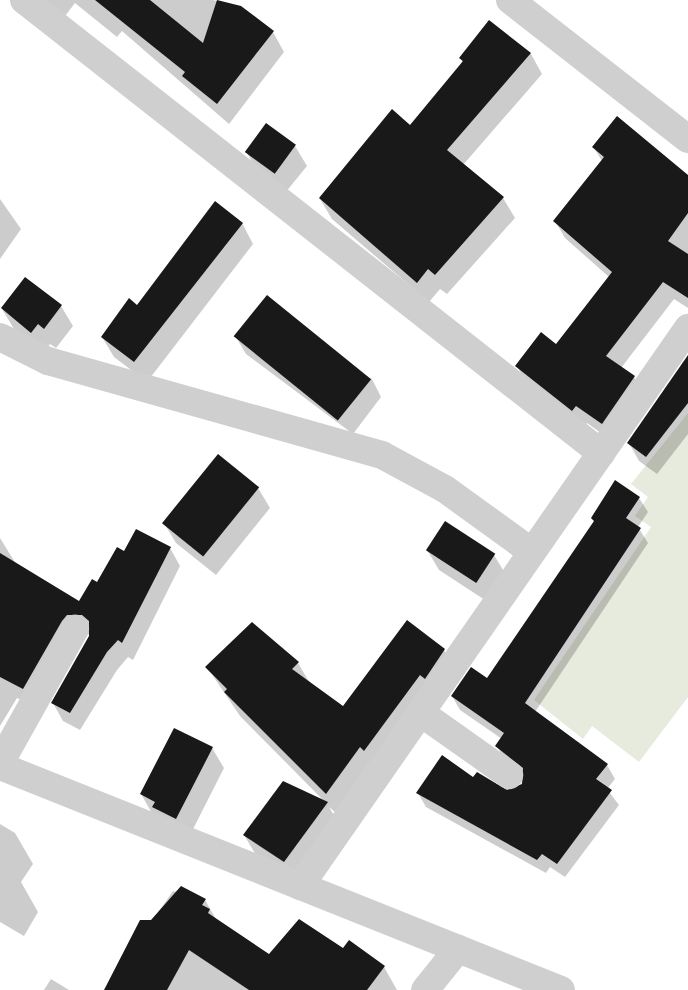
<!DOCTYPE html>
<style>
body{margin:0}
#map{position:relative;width:688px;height:990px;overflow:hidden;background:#fff;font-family:Signika,sans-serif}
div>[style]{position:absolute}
.green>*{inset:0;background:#e6ebde}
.shadow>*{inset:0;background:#0003}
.building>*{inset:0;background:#191919;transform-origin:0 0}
.minor>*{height:28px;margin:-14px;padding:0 14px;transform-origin:14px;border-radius:14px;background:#cfcfcf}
span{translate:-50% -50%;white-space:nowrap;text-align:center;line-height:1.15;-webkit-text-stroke:5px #fff;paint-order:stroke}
</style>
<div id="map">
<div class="green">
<i style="clip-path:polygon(688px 413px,688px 697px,639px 762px,592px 726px,583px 739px,534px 700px,651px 527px,635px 516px,648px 497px,631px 484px)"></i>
</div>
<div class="shadow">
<i style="clip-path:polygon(32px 0,213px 0,241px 7px,273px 32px,284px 52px,229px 124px,122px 31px,117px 37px,75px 3px,62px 20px)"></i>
<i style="clip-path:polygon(489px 21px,531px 54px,542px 74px,463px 165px,503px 198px,515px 218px,447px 294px,440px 289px,429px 302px,332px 219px,320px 199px,410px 126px,463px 63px,460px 58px)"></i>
<i style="clip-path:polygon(295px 146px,307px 166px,285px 193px,257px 171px,246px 151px)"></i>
<i style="clip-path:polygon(594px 148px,688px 176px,688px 308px,674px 299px,621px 368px,634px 377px,644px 395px,612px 441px,587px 423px,583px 427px,527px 384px,517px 366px,557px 346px,609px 277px,565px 238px,555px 221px,602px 161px)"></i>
<i style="clip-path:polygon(0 199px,21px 229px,0 259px)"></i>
<i style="clip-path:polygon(242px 223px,253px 244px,147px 382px,114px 357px,102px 337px)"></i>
<i style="clip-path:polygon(61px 306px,73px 326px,56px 348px,50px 344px,44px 352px,14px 329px,2px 309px)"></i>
<i style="clip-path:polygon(236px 337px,372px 379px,381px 397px,353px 434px,246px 354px)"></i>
<i style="clip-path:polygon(688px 359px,688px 434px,657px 474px,639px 461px,629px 443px)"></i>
<i style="clip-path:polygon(616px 482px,639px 498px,648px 512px,638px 527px,648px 543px,535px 712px,607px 765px,615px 779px,607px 789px,619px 805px,565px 877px,550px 867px,546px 873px,426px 807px,418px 793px,474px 778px,517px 790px,526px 777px,505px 760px,497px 746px,502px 739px,460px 710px,452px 696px,487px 680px,595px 523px,593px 519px)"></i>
<i style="clip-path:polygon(258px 488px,270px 508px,216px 575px,176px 543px,164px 523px)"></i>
<i style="clip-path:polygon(0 538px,16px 564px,80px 603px,125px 553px,170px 548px,180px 566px,133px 660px,128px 657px,117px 670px,80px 730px,63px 721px,53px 703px,90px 636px,85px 631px,34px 706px,17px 698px,0 726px)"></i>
<i style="clip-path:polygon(427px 550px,494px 555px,506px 575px,488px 602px,439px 570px)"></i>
<i style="clip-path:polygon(407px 621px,444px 650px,458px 674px,341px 817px,329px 807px,339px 824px,296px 882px,256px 855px,244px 835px,325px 802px,240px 716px,207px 667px,252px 624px,298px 663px,311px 685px,343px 708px)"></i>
<i style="clip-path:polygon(212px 748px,224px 768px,188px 839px,153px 815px,141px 794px)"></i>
<i style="clip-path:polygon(0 824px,15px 833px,33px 864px,21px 882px,38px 912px,24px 936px,0 922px)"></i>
<i style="clip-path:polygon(173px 891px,205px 900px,217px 921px,269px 956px,343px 950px,384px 967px,397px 990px,104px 990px)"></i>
<i style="clip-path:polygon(51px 979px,69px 990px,44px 990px)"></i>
</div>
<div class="building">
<i style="clip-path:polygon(95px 0,150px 0,203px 43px,217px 0,241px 6px,274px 31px,217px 104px,182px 76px,185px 72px)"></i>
<i style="clip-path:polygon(489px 20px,531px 53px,447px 150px,504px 197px,435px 275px,428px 269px,417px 283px,319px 198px,392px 109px,410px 125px,463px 61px,459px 58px)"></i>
<i style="clip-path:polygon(617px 116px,688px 175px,688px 213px,668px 241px,688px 254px,688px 298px,663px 282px,606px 356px,635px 376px,602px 424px,576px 406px,572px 411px,515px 366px,541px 332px,556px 344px,612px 272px,553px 221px,604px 157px,592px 147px)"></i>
<i style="left:266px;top:123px;width:37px;height:36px;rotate:36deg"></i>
<i style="clip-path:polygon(215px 201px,243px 223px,134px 362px,101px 337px,129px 298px,137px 305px)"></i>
<i style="clip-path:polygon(25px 277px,62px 305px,44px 329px,38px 324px,31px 333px,1px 308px)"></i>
<i style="left:267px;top:295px;width:134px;height:53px;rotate:39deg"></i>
<i style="clip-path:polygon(688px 355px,688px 403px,646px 457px,627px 443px)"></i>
<i style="left:218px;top:454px;width:53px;height:89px;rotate:39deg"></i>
<i style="clip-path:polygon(615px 480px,640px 497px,626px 518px,641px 528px,525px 703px,608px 764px,596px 779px,612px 790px,557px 864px,542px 854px,537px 860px,416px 793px,442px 755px,473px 777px,477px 772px,507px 790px,522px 784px,523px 768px,495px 746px,504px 733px,451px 696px,471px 667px,487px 678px,594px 521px,591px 518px)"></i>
<i style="left:445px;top:521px;width:60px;height:35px;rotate:33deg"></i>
<i style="clip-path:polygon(136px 529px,171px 547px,122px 643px,118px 640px,107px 652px,70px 713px,51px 703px,89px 636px,89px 621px,82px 615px,67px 615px,62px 621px,23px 689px,0 677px,0 553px,79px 601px,92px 579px,97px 582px,117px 547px,124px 551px)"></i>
<i style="clip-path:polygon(407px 620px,445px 649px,425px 679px,420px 675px,364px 751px,360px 747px,326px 794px,224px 692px,227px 689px,205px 667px,252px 622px,299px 662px,292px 669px,343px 706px)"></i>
<i style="clip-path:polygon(174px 728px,213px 747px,176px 819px,152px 807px,155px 802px,140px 794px)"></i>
<i style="clip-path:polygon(283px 781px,328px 802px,284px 862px,243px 835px)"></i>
<i style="clip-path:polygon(181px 886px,206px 899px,202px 905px,210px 909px,208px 913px,269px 954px,299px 919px,343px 948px,349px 940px,385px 966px,367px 990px,249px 990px,189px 950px,167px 990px,104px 990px,140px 920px,151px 920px)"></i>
</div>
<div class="minor">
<i style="left:24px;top:0;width:734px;rotate:38.14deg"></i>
<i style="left:510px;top:0;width:226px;rotate:38deg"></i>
<i style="left:0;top:337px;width:54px;rotate:26.6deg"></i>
<i style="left:48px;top:361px;width:347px;rotate:15.7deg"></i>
<i style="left:382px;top:455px;width:72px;rotate:28.4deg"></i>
<i style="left:445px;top:489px;width:107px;rotate:35.9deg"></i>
<i style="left:421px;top:713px;width:108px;rotate:35.2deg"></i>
<i style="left:0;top:763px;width:154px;rotate:-60.8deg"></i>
<i style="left:0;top:766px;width:604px;rotate:21.77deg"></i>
<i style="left:300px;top:886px;width:680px;rotate:-55.19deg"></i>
<i style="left:425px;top:990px;width:53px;rotate:-51.2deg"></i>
</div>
</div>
